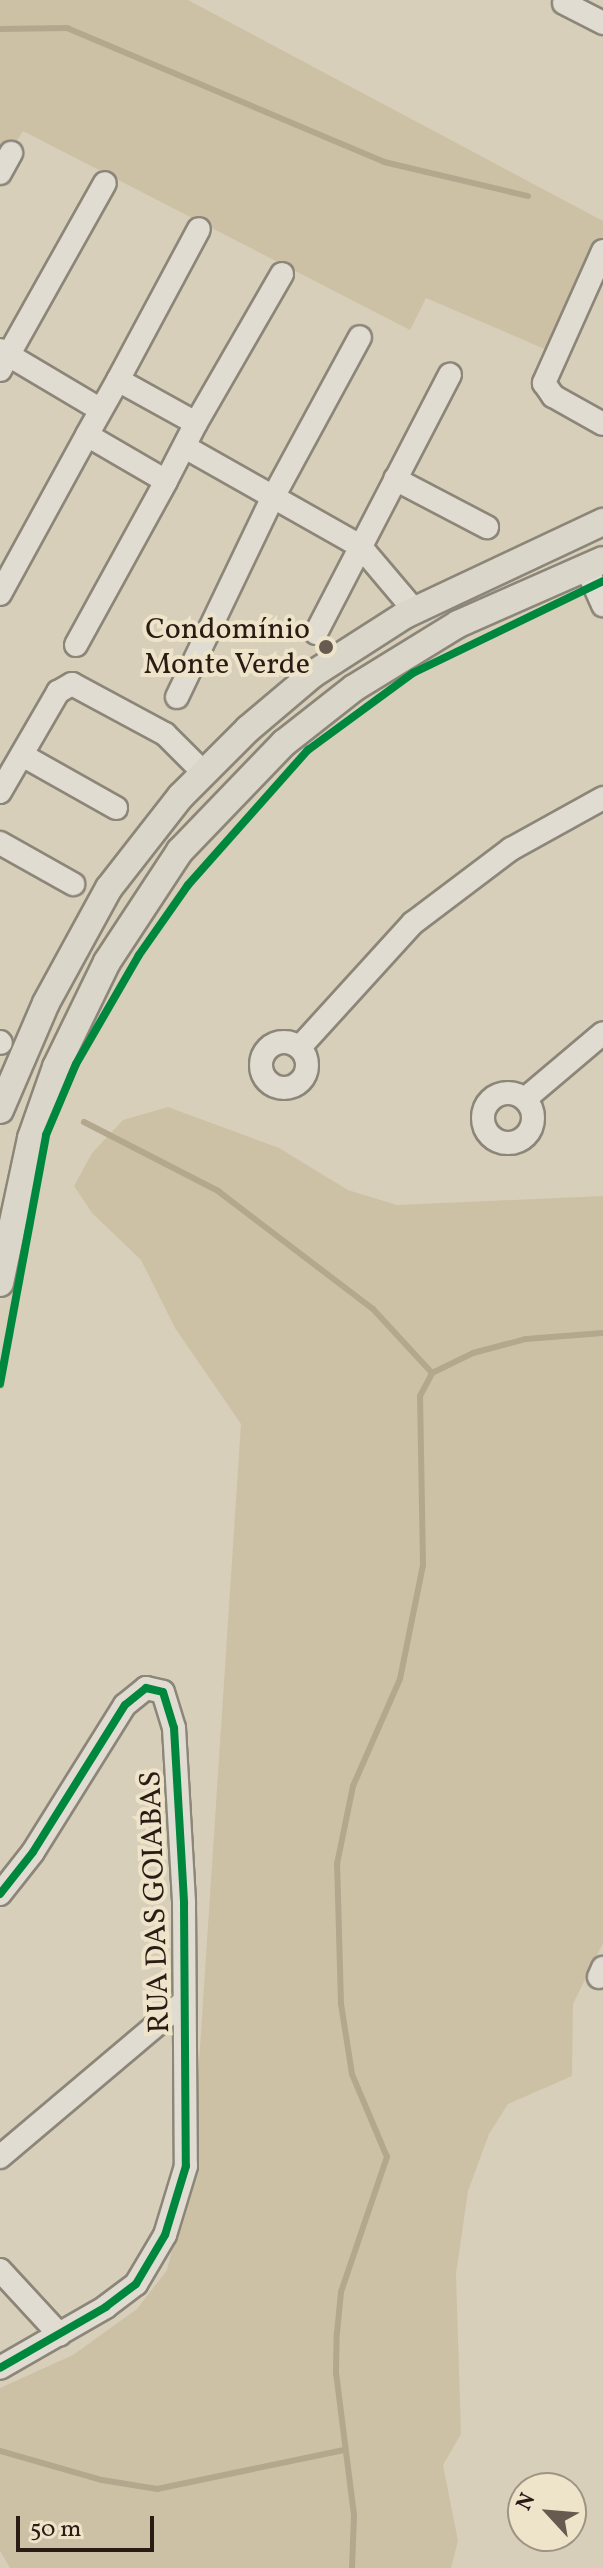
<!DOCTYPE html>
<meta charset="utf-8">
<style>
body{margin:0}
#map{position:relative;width:603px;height:2568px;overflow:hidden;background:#d7cfba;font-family:Vollkorn,serif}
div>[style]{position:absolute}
.green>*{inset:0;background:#cdc1a5}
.stream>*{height:6px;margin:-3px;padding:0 3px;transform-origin:3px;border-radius:3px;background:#b3a78d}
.roads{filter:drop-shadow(2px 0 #8c8679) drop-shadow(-2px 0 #8c8679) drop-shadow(0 2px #8c8679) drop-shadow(0 -2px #8c8679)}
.minor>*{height:22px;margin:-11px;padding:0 11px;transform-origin:11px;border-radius:11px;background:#e0dcd1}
.minor>.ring{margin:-11px;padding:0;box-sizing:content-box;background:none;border:22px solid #e0dcd1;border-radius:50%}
.major>*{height:26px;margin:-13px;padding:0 13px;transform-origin:13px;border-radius:13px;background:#dad6ca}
.cycleway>*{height:8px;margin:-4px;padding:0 4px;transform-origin:4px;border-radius:4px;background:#00873e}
.dots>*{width:22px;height:22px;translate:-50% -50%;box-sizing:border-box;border:4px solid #ede4ca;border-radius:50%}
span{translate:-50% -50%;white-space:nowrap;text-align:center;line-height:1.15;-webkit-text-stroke:8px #ede4ca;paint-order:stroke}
.poi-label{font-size:30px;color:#2a1b15}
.right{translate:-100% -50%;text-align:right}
.street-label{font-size:30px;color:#2a1b15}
.north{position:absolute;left:507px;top:2472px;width:80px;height:80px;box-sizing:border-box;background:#ede4ca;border:2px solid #9f9482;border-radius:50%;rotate:296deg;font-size:22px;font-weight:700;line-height:32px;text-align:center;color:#2a1b15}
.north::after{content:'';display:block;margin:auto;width:28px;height:36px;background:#675a4f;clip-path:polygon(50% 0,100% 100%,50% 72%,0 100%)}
.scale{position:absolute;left:16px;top:2516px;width:138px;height:36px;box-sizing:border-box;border:4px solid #2a1b15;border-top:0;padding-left:10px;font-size:24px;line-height:28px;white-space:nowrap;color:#2a1b15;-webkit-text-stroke:6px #ede4ca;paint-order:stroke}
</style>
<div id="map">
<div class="green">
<i style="clip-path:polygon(0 0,188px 0,603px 221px,603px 246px,547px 350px,426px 298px,410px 330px,23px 131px,0 168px)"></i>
<i style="clip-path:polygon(168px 1107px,279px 1148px,348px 1190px,397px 1205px,603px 1196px,603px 1943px,573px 2004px,572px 2076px,508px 2104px,489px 2134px,468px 2191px,456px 2274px,461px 2434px,443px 2465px,458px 2541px,451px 2568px,10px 2568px,0 2551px,0 2388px,73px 2355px,137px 2309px,167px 2270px,192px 2169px,241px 1424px,175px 1328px,141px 1260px,92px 1213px,74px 1186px,92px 1153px,123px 1120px)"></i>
</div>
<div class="stream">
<i style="left:0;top:29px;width:67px;rotate:-0.9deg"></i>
<i style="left:67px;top:28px;width:344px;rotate:22.9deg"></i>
<i style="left:384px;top:162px;width:148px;rotate:13.3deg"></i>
<i style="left:84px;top:1122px;width:151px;rotate:27.2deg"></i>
<i style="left:218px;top:1191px;width:195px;rotate:37.3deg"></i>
<i style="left:373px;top:1309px;width:87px;rotate:47.3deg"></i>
<i style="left:0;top:2451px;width:106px;rotate:15.9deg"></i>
<i style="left:102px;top:2480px;width:56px;rotate:9.3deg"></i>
<i style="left:157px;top:2489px;width:191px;rotate:-11.8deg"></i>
<i style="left:352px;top:2568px;width:53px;rotate:-87.8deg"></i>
<i style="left:354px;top:2515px;width:144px;rotate:-97.2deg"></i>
<i style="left:336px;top:2372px;width:39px;rotate:-89deg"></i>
<i style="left:337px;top:2333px;width:41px;rotate:-84.4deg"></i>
<i style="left:341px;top:2292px;width:143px;rotate:-71.2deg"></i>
<i style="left:387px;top:2157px;width:90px;rotate:-112.9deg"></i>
<i style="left:352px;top:2074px;width:71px;rotate:-98.9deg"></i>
<i style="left:341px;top:2004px;width:140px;rotate:-91.6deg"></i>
<i style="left:337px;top:1864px;width:80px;rotate:-78.4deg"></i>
<i style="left:353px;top:1786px;width:117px;rotate:-66.3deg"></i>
<i style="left:400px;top:1679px;width:116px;rotate:-78.6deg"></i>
<i style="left:423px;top:1565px;width:169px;rotate:-91deg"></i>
<i style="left:420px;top:1396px;width:26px;rotate:-62deg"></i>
<i style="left:432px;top:1373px;width:46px;rotate:-26deg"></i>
<i style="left:473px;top:1353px;width:55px;rotate:-14.8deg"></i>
<i style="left:526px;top:1339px;width:77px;rotate:-4.5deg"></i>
</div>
<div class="roads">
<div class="minor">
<i style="left:564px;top:3px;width:44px;rotate:27.1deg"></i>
<i style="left:0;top:173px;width:23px;rotate:-61deg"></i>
<i style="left:603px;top:251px;width:145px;rotate:114.1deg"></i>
<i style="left:544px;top:383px;width:16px;rotate:55deg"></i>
<i style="left:553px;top:396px;width:57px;rotate:29.2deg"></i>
<i style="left:0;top:350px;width:117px;rotate:30.7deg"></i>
<i style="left:0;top:370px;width:214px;rotate:-60.7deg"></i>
<i style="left:118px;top:380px;width:89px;rotate:28.9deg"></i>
<i style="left:196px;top:423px;width:65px;rotate:117.3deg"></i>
<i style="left:166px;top:481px;width:91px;rotate:-149.8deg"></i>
<i style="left:87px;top:435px;width:63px;rotate:-60.6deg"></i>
<i style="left:118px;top:380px;width:171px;rotate:-61.8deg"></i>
<i style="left:196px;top:423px;width:172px;rotate:-60deg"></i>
<i style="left:185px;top:447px;width:201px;rotate:29.5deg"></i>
<i style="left:360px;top:546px;width:84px;rotate:49.8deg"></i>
<i style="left:395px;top:479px;width:104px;rotate:27.6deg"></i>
<i style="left:586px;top:567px;width:42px;rotate:65.9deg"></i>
<i style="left:0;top:594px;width:181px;rotate:-61.3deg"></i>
<i style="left:316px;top:633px;width:291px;rotate:-62.6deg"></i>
<i style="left:76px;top:645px;width:187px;rotate:-61.2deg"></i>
<i style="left:177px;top:697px;width:220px;rotate:-64.4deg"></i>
<i style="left:272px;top:499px;width:184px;rotate:-61.5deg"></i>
<i style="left:22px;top:755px;width:108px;rotate:29.4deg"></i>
<i style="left:0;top:792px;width:116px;rotate:-59.9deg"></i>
<i style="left:58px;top:692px;width:16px;rotate:-30deg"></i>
<i style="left:72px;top:684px;width:106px;rotate:28.3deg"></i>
<i style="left:165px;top:734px;width:55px;rotate:45deg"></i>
<i style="left:0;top:843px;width:84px;rotate:29.3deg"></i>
<i class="ring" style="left:261px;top:1042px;width:24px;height:24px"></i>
<i style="left:0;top:1042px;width:1px;rotate:45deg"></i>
<i style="left:300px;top:1047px;width:168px;rotate:-47.7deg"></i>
<i style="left:413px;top:923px;width:123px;rotate:-37.1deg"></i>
<i style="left:511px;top:849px;width:105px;rotate:-29deg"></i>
<i class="ring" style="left:483px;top:1093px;width:28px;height:28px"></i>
<i style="left:525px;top:1099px;width:102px;rotate:-40.2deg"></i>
<i style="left:0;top:1894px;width:53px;rotate:-51.8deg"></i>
<i style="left:33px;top:1852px;width:173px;rotate:-58deg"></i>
<i style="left:125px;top:1705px;width:27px;rotate:-39deg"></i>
<i style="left:146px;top:1688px;width:17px;rotate:13deg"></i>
<i style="left:163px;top:1692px;width:38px;rotate:73deg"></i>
<i style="left:174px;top:1728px;width:176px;rotate:86.7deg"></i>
<i style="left:184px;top:1904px;width:262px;rotate:89.6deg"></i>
<i style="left:186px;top:2166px;width:72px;rotate:106.9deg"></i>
<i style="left:165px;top:2235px;width:57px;rotate:120.6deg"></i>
<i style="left:136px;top:2284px;width:38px;rotate:143deg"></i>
<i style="left:106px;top:2307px;width:122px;rotate:150.1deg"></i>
<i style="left:599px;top:1977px;width:10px;rotate:-66deg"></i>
<i style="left:0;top:2157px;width:238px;rotate:-40.2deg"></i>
<i style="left:0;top:2270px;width:88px;rotate:47.3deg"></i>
</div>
<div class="major">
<i style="left:0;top:1110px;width:116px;rotate:-66.7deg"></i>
<i style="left:46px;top:1003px;width:131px;rotate:-61.3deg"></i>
<i style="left:109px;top:888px;width:117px;rotate:-52deg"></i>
<i style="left:181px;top:796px;width:95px;rotate:-45deg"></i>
<i style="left:248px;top:729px;width:85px;rotate:-40.2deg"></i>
<i style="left:313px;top:674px;width:109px;rotate:-32.7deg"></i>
<i style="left:405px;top:615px;width:219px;rotate:-25.2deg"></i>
<i style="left:0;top:1283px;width:148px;rotate:-77.9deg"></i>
<i style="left:31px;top:1138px;width:75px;rotate:-70.6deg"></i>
<i style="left:56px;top:1067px;width:117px;rotate:-64.1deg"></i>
<i style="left:107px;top:962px;width:133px;rotate:-56.7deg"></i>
<i style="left:180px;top:851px;width:150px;rotate:-46.1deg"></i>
<i style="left:284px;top:743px;width:89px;rotate:-38.2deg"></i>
<i style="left:354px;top:688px;width:122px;rotate:-31.6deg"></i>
<i style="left:458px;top:624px;width:158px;rotate:-23.8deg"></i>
</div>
</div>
<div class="cycleway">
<i style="left:0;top:1384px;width:253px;rotate:-79.5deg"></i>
<i style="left:46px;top:1135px;width:77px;rotate:-67.1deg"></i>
<i style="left:76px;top:1064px;width:126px;rotate:-60deg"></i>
<i style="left:139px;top:955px;width:85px;rotate:-55deg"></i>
<i style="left:188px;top:885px;width:181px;rotate:-48.4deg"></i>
<i style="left:308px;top:750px;width:130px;rotate:-36.3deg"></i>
<i style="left:413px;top:673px;width:211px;rotate:-25.8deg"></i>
<i style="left:0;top:1894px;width:53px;rotate:-51.8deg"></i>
<i style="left:33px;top:1852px;width:173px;rotate:-58deg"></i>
<i style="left:125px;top:1705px;width:27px;rotate:-39deg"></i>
<i style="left:146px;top:1688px;width:17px;rotate:13deg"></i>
<i style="left:163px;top:1692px;width:38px;rotate:73deg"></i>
<i style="left:174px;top:1728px;width:176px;rotate:86.7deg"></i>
<i style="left:184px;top:1904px;width:262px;rotate:89.6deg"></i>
<i style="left:186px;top:2166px;width:72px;rotate:106.9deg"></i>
<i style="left:165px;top:2235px;width:57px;rotate:120.6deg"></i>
<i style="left:136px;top:2284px;width:38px;rotate:143deg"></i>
<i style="left:106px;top:2307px;width:122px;rotate:150.1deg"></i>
</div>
<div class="dots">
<i style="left:326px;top:647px;background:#675a4f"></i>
</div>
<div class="poi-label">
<span class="right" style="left:310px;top:647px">Condomínio<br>Monte Verde</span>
</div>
<div class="street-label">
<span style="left:156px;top:1902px;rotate:-92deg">RUA DAS GOIABAS</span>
</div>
<div class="north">N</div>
<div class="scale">50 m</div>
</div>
